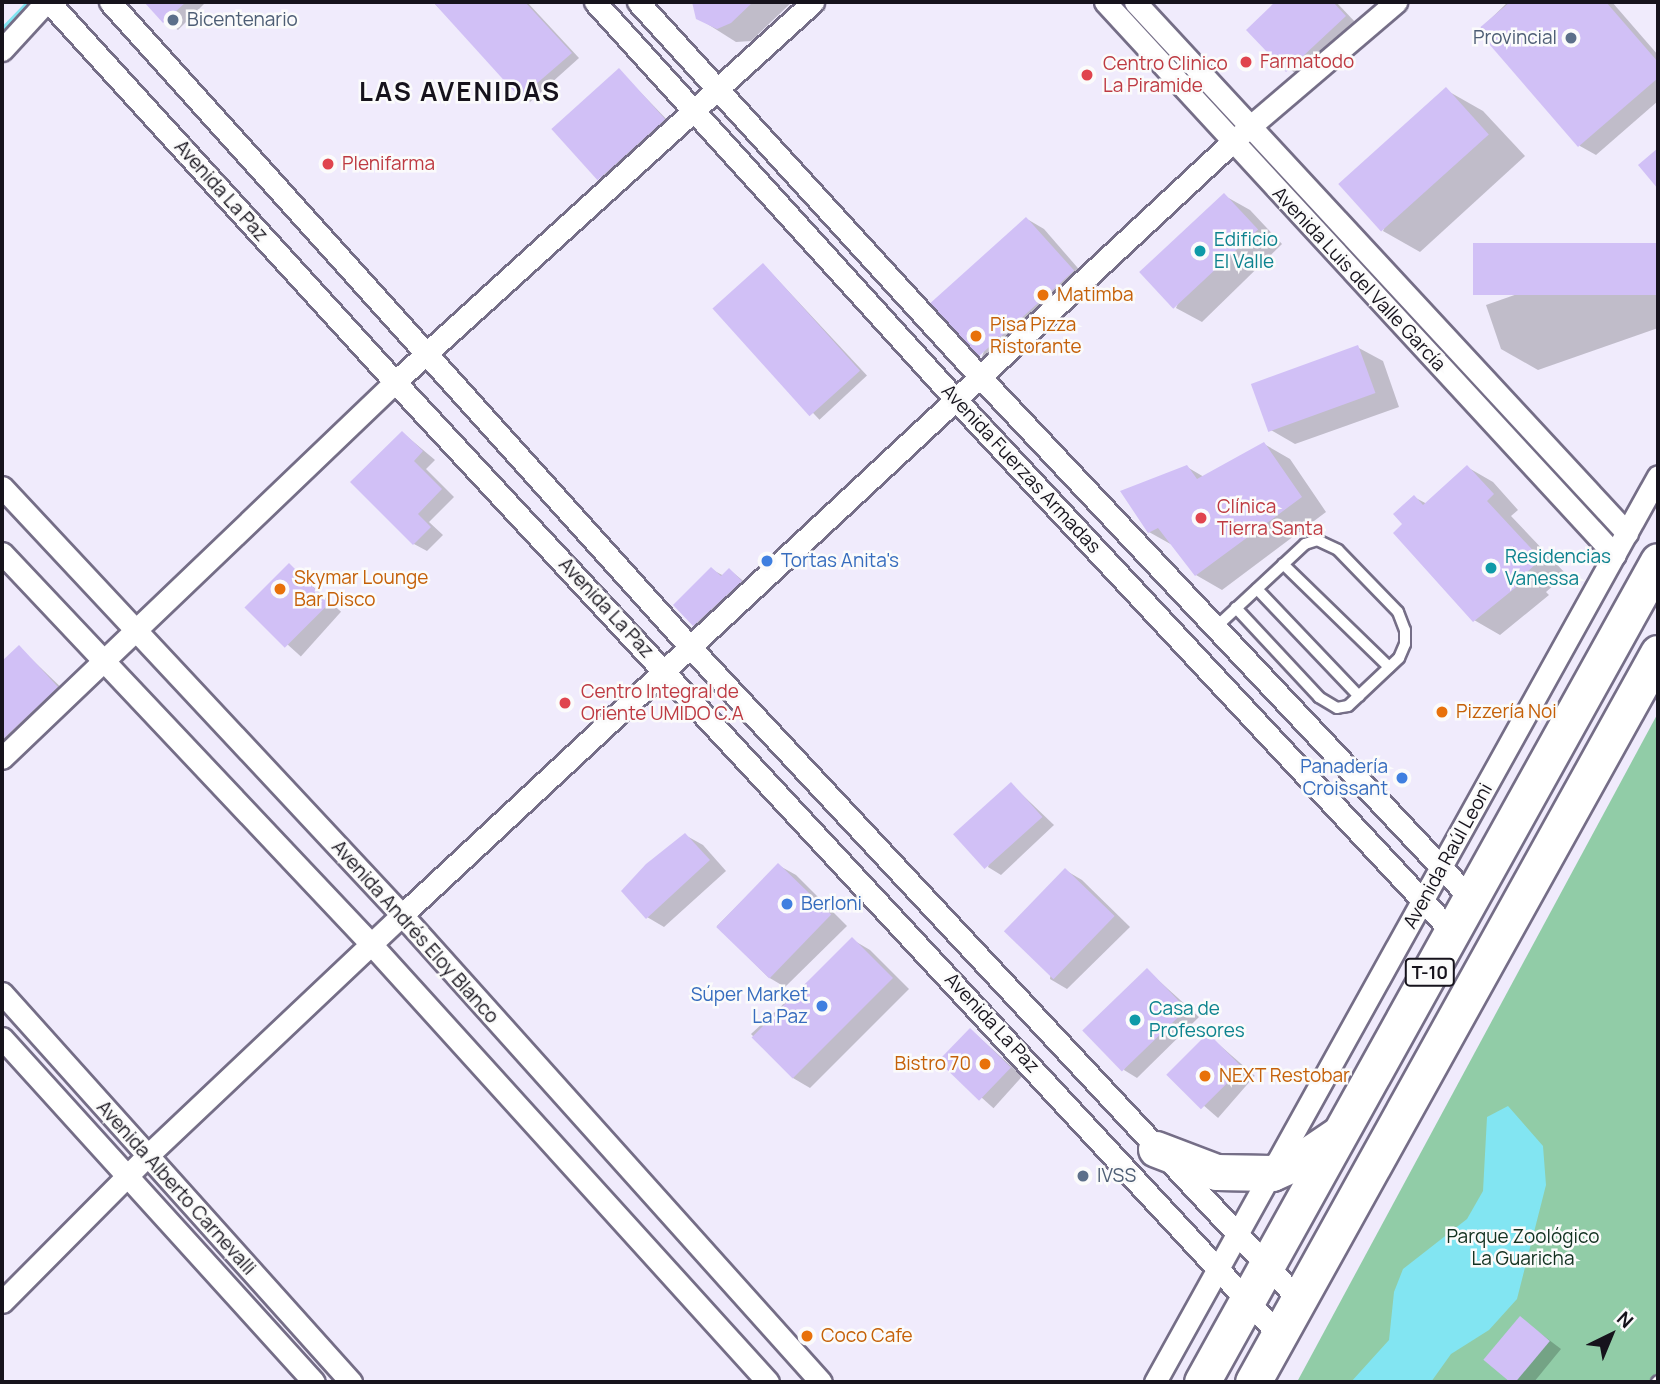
<!DOCTYPE html>
<meta charset="utf-8">
<style>
body{margin:0}
#map{position:relative;width:1660px;height:1384px;overflow:hidden;background:#f0ebfc;font-family:Manrope,sans-serif}
div>[style]{position:absolute}
.green>*{inset:0;background:#91cca7}
.water>*{inset:0;background:#82e5f2}
.shadow>*{inset:0;background:#0003;transform-origin:0 0}
.stream>*{height:6px;margin:-3px;padding:0 3px;transform-origin:3px;border-radius:3px;background:#82e5f2}
.building>*{inset:0;background:#d1c0f6;transform-origin:0 0}
.roads{filter:drop-shadow(2px 0 #756e87) drop-shadow(-2px 0 #756e87) drop-shadow(0 2px #756e87) drop-shadow(0 -2px #756e87)}
.service>*{height:10px;margin:-5px;padding:0 5px;transform-origin:5px;border-radius:5px;background:#fff}
.minor>*{height:21px;margin:-10.5px;padding:0 10.5px;transform-origin:10.5px;border-radius:10.5px;background:#fff}
.trunk>*{height:35px;margin:-17.5px;padding:0 17.5px;transform-origin:17.5px;border-radius:17.5px;background:#fff}
.dots>*{width:19px;height:19px;translate:-50% -50%;box-sizing:border-box;border:4px solid #fbfbfb;border-radius:50%}
span{translate:-50% -50%;white-space:nowrap;text-align:center;line-height:1.15;-webkit-text-stroke:5px #fbfbfb;paint-order:stroke}
.shield-label span{padding:2px 5px;background:#fbfbfb;border:2px solid;border-radius:5px;-webkit-text-stroke-width:0}
.shield-label{font-size:18px;color:#16131c;font-weight:700}
.service-label{font-size:19px;color:#4e5e75}
.left{translate:0 -50%;text-align:left}
.right{translate:-100% -50%;text-align:right}
.health-label{font-size:19px;color:#be3a42}
.street-label{font-size:19px;color:#16131c}
.culture-label{font-size:19px;color:#0d838f}
.food-label{font-size:19px;color:#c56008}
.shop-label{font-size:19px;color:#366cbe}
.park-label{font-size:19px;color:#11301f}
.district-label{font-size:26px;color:#16131c;font-weight:700;letter-spacing:2px}
.frame{position:absolute;inset:0;border:4px solid #16131c;pointer-events:none}
.north{position:absolute;left:1576px;top:1300px;width:70px;height:70px;-webkit-text-stroke:5px #fbfbfb;paint-order:stroke;rotate:43deg;font-size:19px;font-weight:700;line-height:28px;text-align:center;color:#16131c}
.north::after{content:'';display:block;margin:auto;width:24px;height:32px;background:#16131c;clip-path:polygon(50% 0,100% 100%,50% 72%,0 100%)}
</style>
<div id="map">
<div class="green">
<i style="clip-path:polygon(1658px 713px,1658px 1382px,1297px 1382px)"></i>
</div>
<div class="water">
<i style="clip-path:polygon(1508px 1106px,1543px 1146px,1546px 1185px,1517px 1299px,1489px 1330px,1451px 1354px,1431px 1382px,1351px 1382px,1389px 1340px,1394px 1292px,1403px 1269px,1467px 1219px,1483px 1191px,1487px 1117px)"></i>
</div>
<div class="shadow">
<i style="clip-path:polygon(150px 2px,206px 2px,178px 30px,165px 22px)"></i>
<i style="clip-path:polygon(433px 2px,527px 2px,579px 58px,530px 102px)"></i>
<i style="clip-path:polygon(696px 2px,792px 2px,751px 41px,736px 42px,698px 18px)"></i>
<i style="clip-path:polygon(1278px 2px,1336px 2px,1357px 24px,1300px 78px,1248px 30px)"></i>
<i style="clip-path:polygon(1508px 2px,1612px 2px,1658px 55px,1658px 101px,1596px 155px,1580px 146px,1479px 30px)"></i>
<i style="left:619px;top:70px;width:76px;height:87px;rotate:46deg"></i>
<i style="clip-path:polygon(1446px 90px,1483px 111px,1525px 156px,1420px 252px,1383px 231px)"></i>
<i style="clip-path:polygon(1225px 196px,1250px 210px,1282px 244px,1202px 322px,1176px 308px)"></i>
<i style="clip-path:polygon(1027px 219px,1044px 229px,1090px 282px,999px 367px,982px 357px)"></i>
<i style="clip-path:polygon(1658px 245px,1658px 328px,1538px 370px,1501px 349px,1486px 305px)"></i>
<i style="left:764px;top:265px;width:151px;height:65px;rotate:47deg"></i>
<i style="clip-path:polygon(1357px 347px,1383px 361px,1399px 407px,1295px 444px,1269px 429px)"></i>
<i style="clip-path:polygon(403px 433px,435px 460px,426px 469px,454px 497px,429px 522px,443px 535px,427px 551px,414px 544px)"></i>
<i style="clip-path:polygon(1264px 444px,1290px 459px,1326px 512px,1222px 590px,1196px 575px,1174px 546px,1149px 532px,1187px 467px,1204px 477px)"></i>
<i style="clip-path:polygon(1467px 467px,1493px 482px,1518px 510px,1511px 516px,1566px 574px,1546px 592px,1549px 595px,1500px 635px,1474px 620px,1405px 524px,1414px 497px,1427px 504px)"></i>
<i style="left:289px;top:565px;width:70px;height:60px;rotate:42deg"></i>
<i style="clip-path:polygon(711px 569px,724px 576px,730px 570px,753px 589px,707px 632px,694px 625px)"></i>
<i style="clip-path:polygon(19px 647px,69px 695px,12px 749px,2px 743px,2px 664px)"></i>
<i style="clip-path:polygon(1011px 784px,1054px 825px,1001px 875px,988px 867px)"></i>
<i style="clip-path:polygon(685px 835px,703px 845px,726px 871px,664px 927px,647px 917px)"></i>
<i style="clip-path:polygon(778px 865px,796px 875px,847px 926px,785px 987px,768px 977px,717px 926px)"></i>
<i style="clip-path:polygon(1065px 870px,1082px 880px,1130px 927px,1067px 989px,1050px 979px)"></i>
<i style="clip-path:polygon(853px 940px,870px 950px,909px 989px,810px 1088px,793px 1078px,751px 1034px)"></i>
<i style="clip-path:polygon(1147px 970px,1199px 1017px,1137px 1078px,1124px 1070px)"></i>
<i style="left:971px;top:1030px;width:69px;height:43px;rotate:42deg"></i>
<i style="left:1208px;top:1035px;width:62px;height:56px;rotate:41deg"></i>
<i style="clip-path:polygon(1520px 1318px,1561px 1349px,1534px 1382px,1515px 1382px,1487px 1359px)"></i>
</div>
<div class="stream">
<i style="left:2px;top:31px;width:40px;rotate:-46deg"></i>
</div>
<div class="building">
<i style="clip-path:polygon(144px 2px,186px 2px,163px 23px)"></i>
<i style="clip-path:polygon(433px 2px,525px 2px,572px 53px,520px 98px)"></i>
<i style="clip-path:polygon(692px 2px,753px 2px,731px 23px,717px 29px,696px 19px)"></i>
<i style="clip-path:polygon(1275px 2px,1333px 2px,1346px 16px,1286px 72px,1246px 30px)"></i>
<i style="clip-path:polygon(1510px 2px,1606px 2px,1658px 62px,1658px 78px,1578px 147px,1477px 30px)"></i>
<i style="left:619px;top:68px;width:69px;height:91px;rotate:48deg"></i>
<i style="left:1446px;top:87px;width:64px;height:145px;rotate:48deg"></i>
<i style="clip-path:polygon(1658px 148px,1658px 189px,1638px 165px)"></i>
<i style="left:1224px;top:193px;width:50px;height:116px;rotate:47deg"></i>
<i style="left:1026px;top:217px;width:72px;height:129px;rotate:48deg"></i>
<i style="left:1658px;top:243px;width:52px;height:185px;rotate:90deg"></i>
<i style="left:763px;top:263px;width:145px;height:68px;rotate:48deg"></i>
<i style="left:1358px;top:345px;width:51px;height:114px;rotate:70deg"></i>
<i style="clip-path:polygon(402px 431px,423px 451px,414px 461px,442px 489px,418px 514px,431px 527px,413px 545px,350px 482px)"></i>
<i style="clip-path:polygon(1264px 442px,1302px 497px,1195px 576px,1158px 528px,1148px 533px,1120px 491px,1187px 465px,1197px 479px)"></i>
<i style="clip-path:polygon(1467px 465px,1494px 494px,1487px 501px,1541px 559px,1522px 577px,1525px 580px,1473px 622px,1393px 533px,1402px 524px,1393px 514px,1414px 495px,1423px 505px)"></i>
<i style="left:289px;top:563px;width:57px;height:63px;rotate:45deg"></i>
<i style="clip-path:polygon(711px 567px,721px 576px,729px 568px,742px 581px,693px 626px,673px 605px)"></i>
<i style="clip-path:polygon(19px 645px,58px 687px,2px 740px,2px 661px)"></i>
<i style="left:1011px;top:782px;width:47px;height:78px;rotate:48deg"></i>
<i style="clip-path:polygon(685px 833px,710px 860px,646px 919px,621px 891px,646px 864px)"></i>
<i style="left:778px;top:863px;width:74px;height:89px;rotate:44deg"></i>
<i style="left:1065px;top:868px;width:69px;height:88px;rotate:44deg"></i>
<i style="left:852px;top:937px;width:58px;height:142px;rotate:45deg"></i>
<i style="left:1147px;top:968px;width:57px;height:90px;rotate:46deg"></i>
<i style="left:970px;top:1028px;width:57px;height:46px;rotate:44deg"></i>
<i style="left:1208px;top:1033px;width:49px;height:59px;rotate:45deg"></i>
<i style="left:1520px;top:1316px;width:39px;height:57px;rotate:40deg"></i>
</div>
<div class="roads">
<div class="service">
<i style="left:1283px;top:564px;width:148px;rotate:44.2deg"></i>
<i style="left:1257px;top:589px;width:148px;rotate:46.4deg"></i>
<i style="left:1215px;top:628px;width:123px;rotate:-43deg"></i>
<i style="left:1305px;top:544px;width:13px;rotate:-18deg"></i>
<i style="left:1317px;top:540px;width:23px;rotate:25deg"></i>
<i style="left:1338px;top:550px;width:86px;rotate:45.9deg"></i>
<i style="left:1398px;top:612px;width:19px;rotate:69deg"></i>
<i style="left:1405px;top:630px;width:14px;rotate:90deg"></i>
<i style="left:1405px;top:644px;width:15px;rotate:113deg"></i>
<i style="left:1399px;top:658px;width:70px;rotate:136.7deg"></i>
<i style="left:1348px;top:706px;width:11px;rotate:170deg"></i>
<i style="left:1337px;top:708px;width:21px;rotate:-149deg"></i>
<i style="left:1319px;top:697px;width:122px;rotate:-133deg"></i>
<i style="left:1657px;top:1382px;width:1px;rotate:-45deg"></i>
</div>
<div class="minor">
<i style="left:49px;top:2px;width:514px;rotate:47.68deg"></i>
<i style="left:395px;top:382px;width:1300px;rotate:47.15deg"></i>
<i style="left:110px;top:2px;width:869px;rotate:48.03deg"></i>
<i style="left:691px;top:648px;width:891px;rotate:47deg"></i>
<i style="left:595px;top:2px;width:539px;rotate:47.78deg"></i>
<i style="left:957px;top:401px;width:726px;rotate:47.01deg"></i>
<i style="left:638px;top:2px;width:510px;rotate:47.62deg"></i>
<i style="left:982px;top:379px;width:714px;rotate:46.76deg"></i>
<i style="left:1105px;top:2px;width:752px;rotate:47.32deg"></i>
<i style="left:1135px;top:2px;width:724px;rotate:47.18deg"></i>
<i style="left:2px;top:50px;width:65px;rotate:-47.5deg"></i>
<i style="left:2px;top:487px;width:586px;rotate:46.94deg"></i>
<i style="left:402px;top:915px;width:627px;rotate:48.1deg"></i>
<i style="left:2px;top:553px;width:538px;rotate:46.66deg"></i>
<i style="left:371px;top:944px;width:591px;rotate:47.81deg"></i>
<i style="left:2px;top:758px;width:544px;rotate:-43.73deg"></i>
<i style="left:395px;top:382px;width:565px;rotate:-42.27deg"></i>
<i style="left:2px;top:993px;width:523px;rotate:48.1deg"></i>
<i style="left:2px;top:1038px;width:464px;rotate:47.8deg"></i>
<i style="left:2px;top:1302px;width:206px;rotate:-45.2deg"></i>
<i style="left:147px;top:1156px;width:351px;rotate:-43.4deg"></i>
<i style="left:402px;top:915px;width:1134px;rotate:-42.96deg"></i>
<i style="left:1232px;top:142px;width:216px;rotate:-40.5deg"></i>
<i style="left:1155px;top:1382px;width:1036px;rotate:-60.96deg"></i>
</div>
<div class="trunk">
<i style="left:1156px;top:1149px;width:64px;rotate:21deg"></i>
<i style="left:1216px;top:1172px;width:56px;rotate:1deg"></i>
<i style="left:1272px;top:1173px;width:30px;rotate:-24deg"></i>
<i style="left:1299px;top:1161px;width:45px;rotate:-34deg"></i>
<i style="left:1202px;top:1382px;width:939px;rotate:-60.95deg"></i>
<i style="left:1253px;top:1382px;width:834px;rotate:-60.95deg"></i>
</div>
</div>
<div class="dots">
<i style="left:173px;top:20px;background:#5c6f8a"></i>
<i style="left:1571px;top:38px;background:#5c6f8a"></i>
<i style="left:1246px;top:62px;background:#e0444e"></i>
<i style="left:1087px;top:75px;background:#e0444e"></i>
<i style="left:328px;top:164px;background:#e0444e"></i>
<i style="left:1200px;top:251px;background:#0f9aa8"></i>
<i style="left:1043px;top:295px;background:#e8710a"></i>
<i style="left:976px;top:336px;background:#e8710a"></i>
<i style="left:1201px;top:518px;background:#e0444e"></i>
<i style="left:767px;top:561px;background:#3f7fe0"></i>
<i style="left:1491px;top:568px;background:#0f9aa8"></i>
<i style="left:280px;top:589px;background:#e8710a"></i>
<i style="left:565px;top:703px;background:#e0444e"></i>
<i style="left:1442px;top:712px;background:#e8710a"></i>
<i style="left:1402px;top:778px;background:#3f7fe0"></i>
<i style="left:787px;top:904px;background:#3f7fe0"></i>
<i style="left:822px;top:1006px;background:#3f7fe0"></i>
<i style="left:1135px;top:1020px;background:#0f9aa8"></i>
<i style="left:985px;top:1064px;background:#e8710a"></i>
<i style="left:1205px;top:1076px;background:#e8710a"></i>
<i style="left:1083px;top:1176px;background:#5c6f8a"></i>
<i style="left:807px;top:1336px;background:#e8710a"></i>
</div>
<div class="shield-label">
<span style="left:1430px;top:972px">T-10</span>
</div>
<div class="service-label">
<span class="left" style="left:187px;top:20px">Bicentenario</span>
<span class="right" style="left:1557px;top:38px">Provincial</span>
<span class="left" style="left:1097px;top:1176px">IVSS</span>
</div>
<div class="health-label">
<span class="left" style="left:1260px;top:62px">Farmatodo</span>
<span class="left" style="left:1103px;top:75px">Centro Clinico<br>La Piramide</span>
<span class="left" style="left:342px;top:164px">Plenifarma</span>
<span class="left" style="left:1217px;top:518px">Clínica<br>Tierra Santa</span>
<span class="left" style="left:581px;top:703px">Centro Integral de<br>Oriente UMIDO C.A</span>
</div>
<div class="street-label">
<span style="left:221px;top:191px;rotate:48deg">Avenida La Paz</span>
<span style="left:1359px;top:279px;rotate:47deg">Avenida Luis del Valle García</span>
<span style="left:1021px;top:469px;rotate:47deg">Avenida Fuerzas Armadas</span>
<span style="left:606px;top:608px;rotate:47deg">Avenida La Paz</span>
<span style="left:1448px;top:856px;rotate:-61deg">Avenida Raúl Leoni</span>
<span style="left:415px;top:932px;rotate:48deg">Avenida Andrés Eloy Blanco</span>
<span style="left:992px;top:1023px;rotate:47deg">Avenida La Paz</span>
<span style="left:176px;top:1188px;rotate:48deg">Avenida Alberto Carnevalli</span>
</div>
<div class="culture-label">
<span class="left" style="left:1214px;top:251px">Edificio<br>El Valle</span>
<span class="left" style="left:1505px;top:568px">Residencias<br>Vanessa</span>
<span class="left" style="left:1149px;top:1020px">Casa de<br>Profesores</span>
</div>
<div class="food-label">
<span class="left" style="left:1057px;top:295px">Matimba</span>
<span class="left" style="left:990px;top:336px">Pisa Pizza<br>Ristorante</span>
<span class="left" style="left:294px;top:589px">Skymar Lounge<br>Bar Disco</span>
<span class="left" style="left:1456px;top:712px">Pizzería Noi</span>
<span class="right" style="left:971px;top:1064px">Bistro 70</span>
<span class="left" style="left:1219px;top:1076px">NEXT Restobar</span>
<span class="left" style="left:821px;top:1336px">Coco Cafe</span>
</div>
<div class="shop-label">
<span class="left" style="left:781px;top:561px">Tortas Anita's</span>
<span class="right" style="left:1388px;top:778px">Panadería<br>Croissant</span>
<span class="left" style="left:801px;top:904px">Berloni</span>
<span class="right" style="left:808px;top:1006px">Súper Market<br>La Paz</span>
</div>
<div class="park-label">
<span style="left:1523px;top:1248px">Parque Zoológico<br>La Guaricha</span>
</div>
<div class="district-label">
<span style="left:460px;top:92px">LAS AVENIDAS</span>
</div>
<div class="frame"></div>
<div class="north">N</div>
</div>
